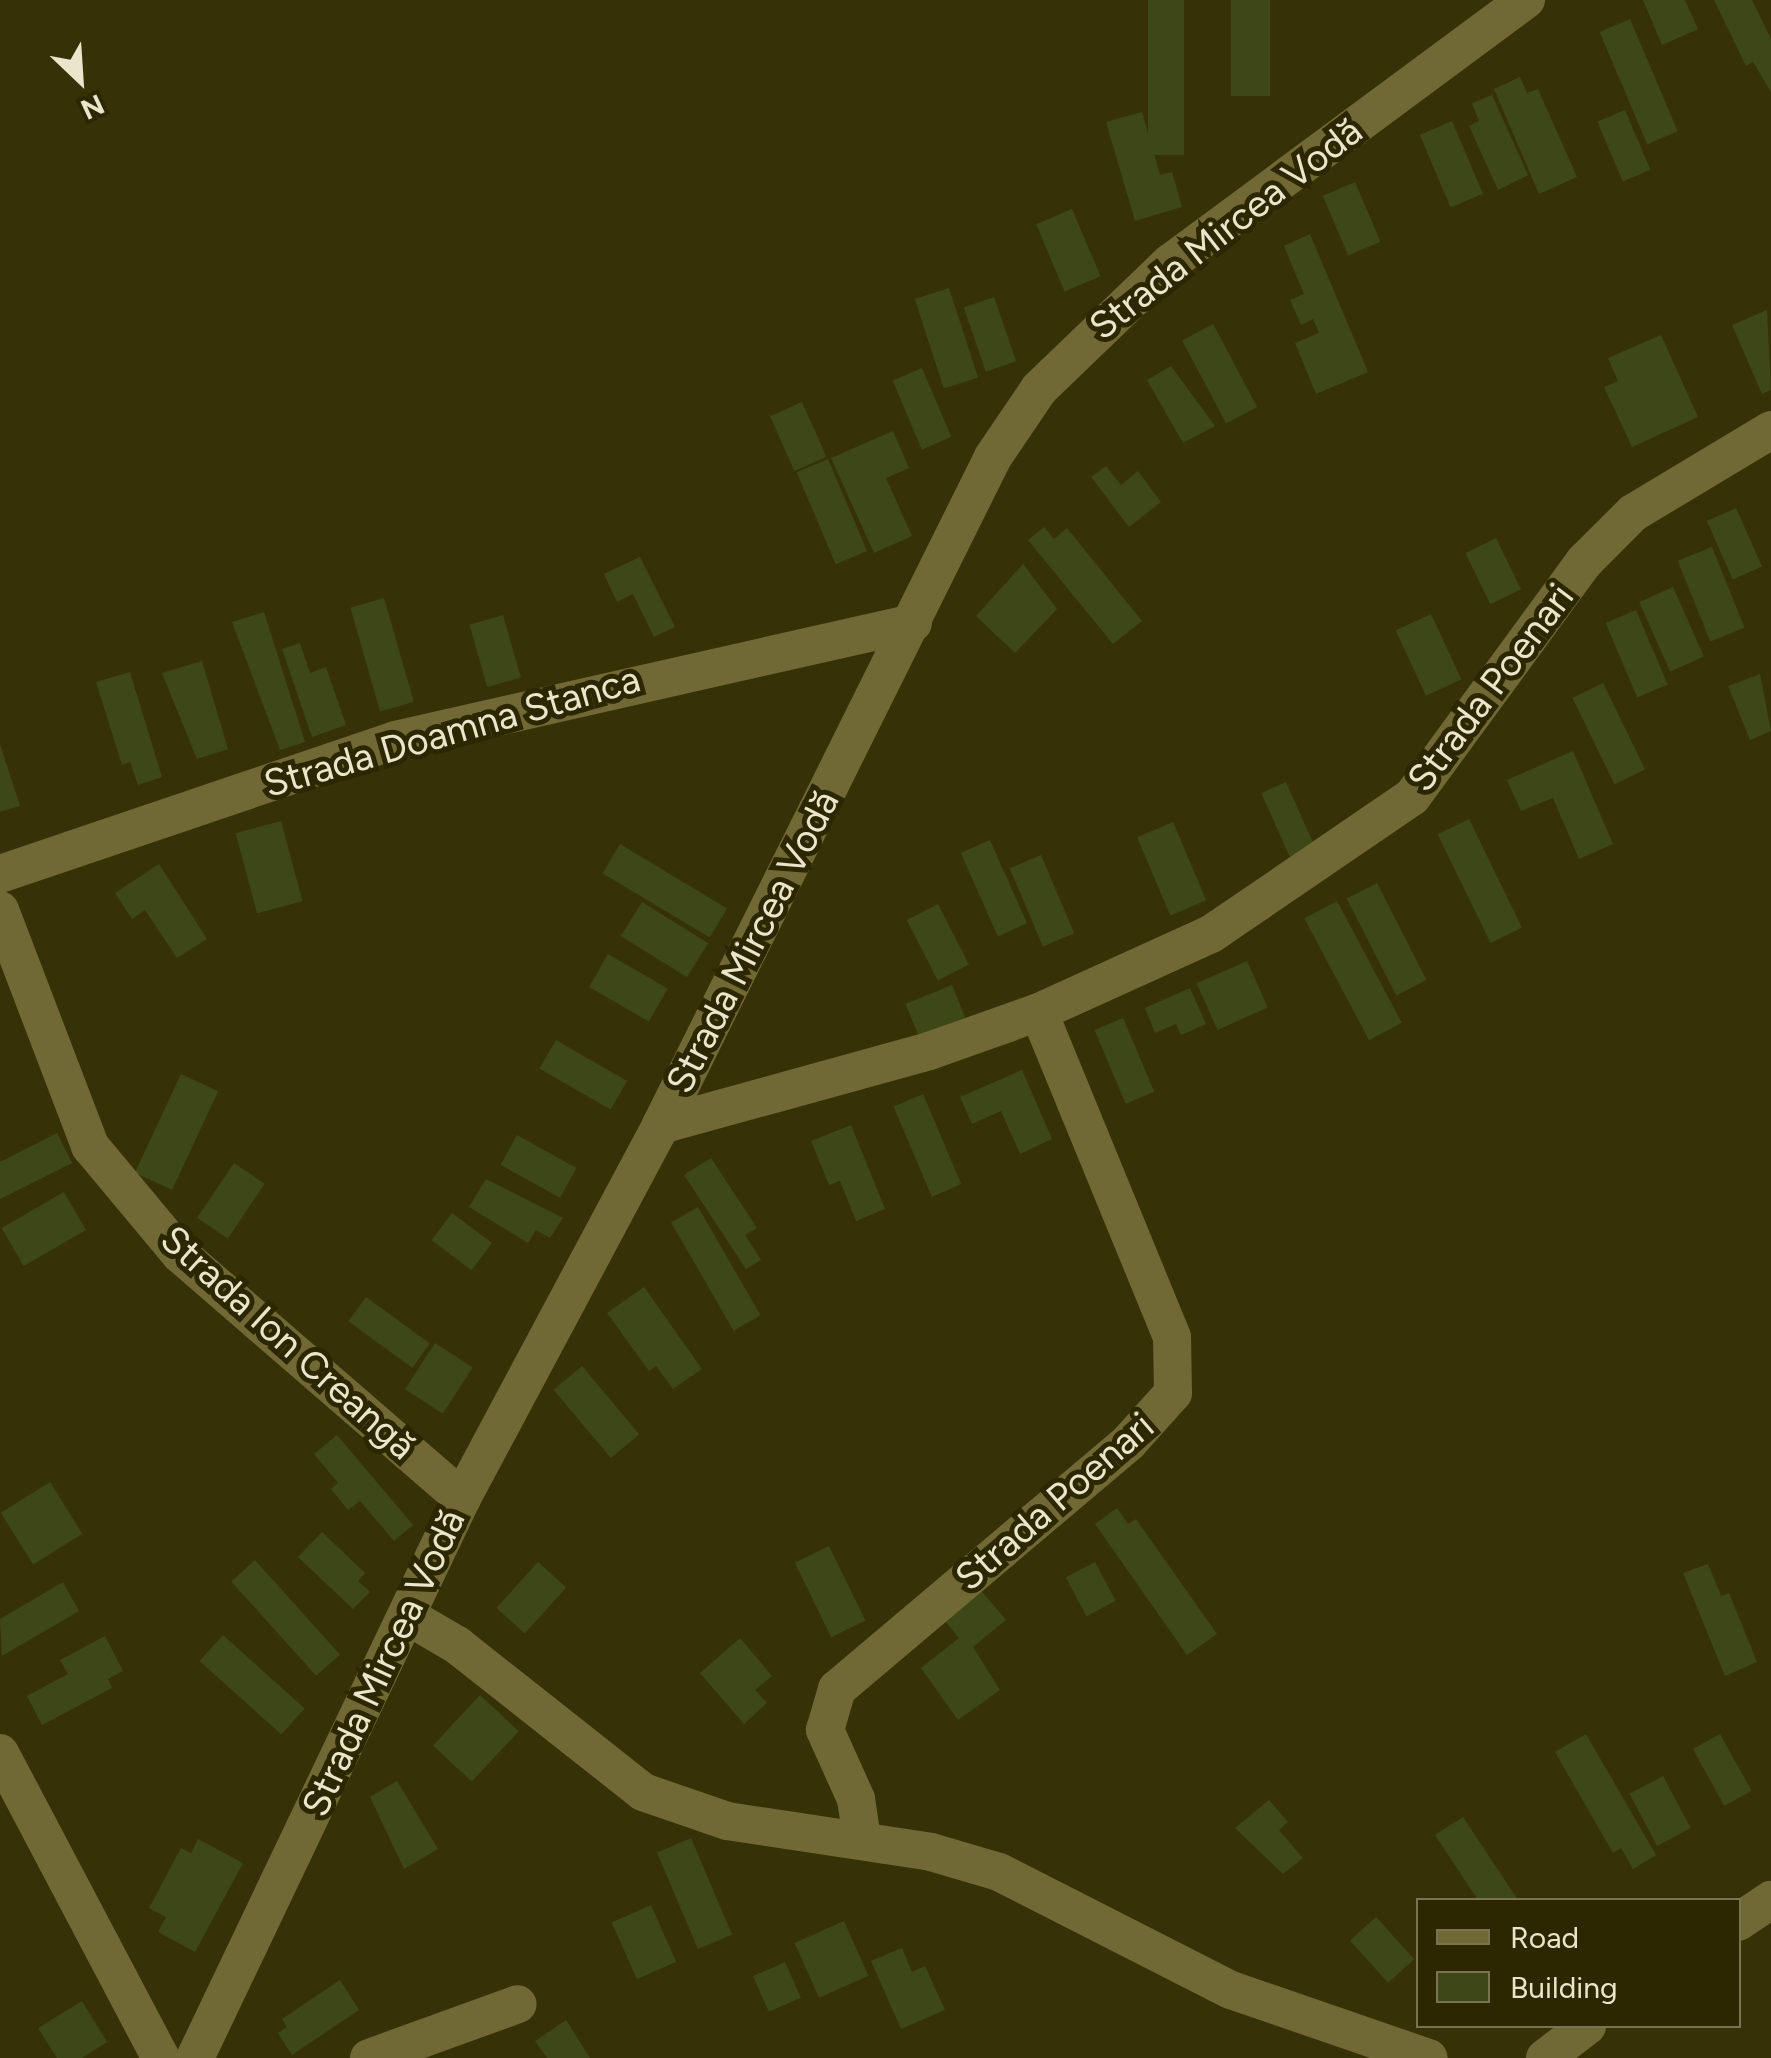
<!DOCTYPE html>
<meta charset="utf-8">
<style>
body{margin:0}
#map{position:relative;width:1771px;height:2058px;overflow:hidden;background:#373108;font-family:Figtree,sans-serif}
div>[style]{position:absolute}
.building>*{inset:0;background:#3e4817;transform-origin:0 0}
.minor>*{height:38px;margin:-19px;padding:0 19px;transform-origin:19px;border-radius:19px;background:#706835}
span{translate:-50% -50%;white-space:nowrap;text-align:center;line-height:1.15;-webkit-text-stroke:10px #2d2700;paint-order:stroke}
.street-label{font-size:38px;color:#eae5cb}
.legend{position:absolute;left:1416px;top:1898px;width:325px;height:130px;box-sizing:border-box;background:#2d2700;border:2px solid #797351;margin:0;padding:12px 18px;list-style:none;font-size:30px;color:#eae5cb}
.legend li{display:flex;align-items:center;gap:20px;height:50px}
.legend b{width:50px;border:2px solid #797351}
.north{position:absolute;left:30px;top:30px;width:100px;height:100px;-webkit-text-stroke:8px #2d2700;paint-order:stroke;rotate:155deg;font-size:28px;font-weight:700;line-height:40px;text-align:center;color:#eae5cb}
.north::after{content:'';display:block;margin:auto;width:35px;height:45px;background:#eae5cb;clip-path:polygon(50% 0,100% 100%,50% 72%,0 100%)}
</style>
<div id="map">
<div class="building">
<i style="left:1148px;top:0;width:36px;height:155px"></i>
<i style="left:1231px;top:0;width:39px;height:96px"></i>
<i style="clip-path:polygon(1643px 0,1685px 0,1698px 29px,1662px 45px)"></i>
<i style="clip-path:polygon(1714px 0,1752px 0,1771px 39px,1771px 92px,1753px 62px,1746px 66px)"></i>
<i style="left:1630px;top:19px;width:122px;height:33px;rotate:67deg"></i>
<i style="clip-path:polygon(1520px 77px,1527px 93px,1538px 89px,1577px 177px,1539px 194px,1494px 89px)"></i>
<i style="clip-path:polygon(1492px 95px,1528px 175px,1498px 190px,1469px 126px,1479px 121px,1472px 103px)"></i>
<i style="left:1625px;top:110px;width:65px;height:30px;rotate:67deg"></i>
<i style="clip-path:polygon(1142px 112px,1160px 175px,1172px 172px,1182px 207px,1135px 221px,1106px 122px)"></i>
<i style="left:1452px;top:121px;width:79px;height:35px;rotate:67deg"></i>
<i style="left:1355px;top:182px;width:65px;height:35px;rotate:67deg"></i>
<i style="left:1072px;top:209px;width:73px;height:39px;rotate:67deg"></i>
<i style="clip-path:polygon(1310px 234px,1368px 372px,1316px 394px,1295px 343px,1319px 333px,1313px 319px,1301px 325px,1290px 300px,1304px 294px,1284px 246px)"></i>
<i style="left:949px;top:288px;width:94px;height:36px;rotate:72deg"></i>
<i style="left:994px;top:297px;width:68px;height:32px;rotate:71deg"></i>
<i style="clip-path:polygon(1767px 310px,1771px 390px,1762px 394px,1732px 325px)"></i>
<i style="left:1213px;top:324px;width:94px;height:35px;rotate:62deg"></i>
<i style="clip-path:polygon(1661px 335px,1698px 417px,1632px 447px,1604px 387px,1618px 381px,1608px 358px)"></i>
<i style="clip-path:polygon(1171px 366px,1215px 426px,1183px 443px,1147px 380px)"></i>
<i style="left:922px;top:368px;width:75px;height:32px;rotate:67deg"></i>
<i style="left:802px;top:402px;width:60px;height:35px;rotate:66deg"></i>
<i style="clip-path:polygon(893px 431px,909px 468px,886px 478px,912px 536px,874px 553px,831px 458px)"></i>
<i style="left:828px;top:459px;width:100px;height:34px;rotate:67deg"></i>
<i style="clip-path:polygon(1106px 466px,1121px 485px,1138px 471px,1161px 502px,1129px 527px,1091px 477px)"></i>
<i style="left:1736px;top:508px;width:64px;height:32px;rotate:66deg"></i>
<i style="clip-path:polygon(1044px 527px,1054px 539px,1067px 528px,1142px 621px,1113px 644px,1028px 540px)"></i>
<i style="left:1496px;top:538px;width:57px;height:34px;rotate:64deg"></i>
<i style="left:1712px;top:547px;width:87px;height:37px;rotate:68deg"></i>
<i style="clip-path:polygon(640px 557px,675px 627px,654px 637px,633px 594px,617px 602px,604px 574px)"></i>
<i style="clip-path:polygon(1023px 564px,1057px 609px,1015px 653px,976px 616px)"></i>
<i style="left:1673px;top:587px;width:76px;height:37px;rotate:66deg"></i>
<i style="left:384px;top:598px;width:108px;height:35px;rotate:74deg"></i>
<i style="left:1636px;top:610px;width:81px;height:33px;rotate:67deg"></i>
<i style="clip-path:polygon(264px 612px,305px 742px,280px 750px,232px 622px)"></i>
<i style="left:1431px;top:614px;width:72px;height:39px;rotate:65deg"></i>
<i style="left:503px;top:615px;width:65px;height:35px;rotate:74deg"></i>
<i style="clip-path:polygon(300px 643px,310px 673px,326px 667px,346px 725px,312px 737px,282px 649px)"></i>
<i style="clip-path:polygon(202px 661px,228px 749px,197px 759px,162px 673px)"></i>
<i style="clip-path:polygon(130px 672px,162px 777px,138px 785px,130px 762px,122px 765px,96px 682px)"></i>
<i style="clip-path:polygon(1760px 674px,1771px 731px,1750px 740px,1728px 686px)"></i>
<i style="left:1603px;top:683px;width:96px;height:34px;rotate:64deg"></i>
<i style="clip-path:polygon(0 744px,20px 806px,0 812px)"></i>
<i style="clip-path:polygon(1573px 751px,1613px 844px,1579px 859px,1553px 798px,1521px 811px,1507px 780px)"></i>
<i style="left:1286px;top:782px;width:70px;height:27px;rotate:66deg"></i>
<i style="left:1469px;top:819px;width:121px;height:35px;rotate:64deg"></i>
<i style="left:281px;top:821px;width:83px;height:47px;rotate:75deg"></i>
<i style="left:1173px;top:822px;width:85px;height:39px;rotate:67deg"></i>
<i style="left:990px;top:840px;width:91px;height:32px;rotate:66deg"></i>
<i style="left:620px;top:844px;width:125px;height:34px;rotate:31deg"></i>
<i style="left:1041px;top:855px;width:85px;height:34px;rotate:67deg"></i>
<i style="clip-path:polygon(159px 864px,207px 939px,177px 958px,145px 910px,132px 919px,115px 893px)"></i>
<i style="left:1377px;top:883px;width:109px;height:34px;rotate:63deg"></i>
<i style="left:1337px;top:901px;width:138px;height:37px;rotate:62deg"></i>
<i style="left:642px;top:902px;width:78px;height:40px;rotate:32deg"></i>
<i style="left:938px;top:904px;width:68px;height:35px;rotate:63deg"></i>
<i style="left:608px;top:954px;width:69px;height:38px;rotate:30deg"></i>
<i style="left:1247px;top:961px;width:51px;height:55px;rotate:66deg"></i>
<i style="left:952px;top:985px;width:35px;height:50px;rotate:68deg"></i>
<i style="clip-path:polygon(1190px 988px,1206px 1024px,1181px 1035px,1176px 1024px,1155px 1033px,1145px 1008px)"></i>
<i style="left:1123px;top:1018px;width:80px;height:31px;rotate:67deg"></i>
<i style="left:556px;top:1040px;width:82px;height:33px;rotate:30deg"></i>
<i style="clip-path:polygon(1022px 1070px,1052px 1139px,1020px 1154px,1001px 1111px,972px 1124px,960px 1097px)"></i>
<i style="left:181px;top:1074px;width:41px;height:109px;rotate:25deg"></i>
<i style="left:923px;top:1094px;width:98px;height:32px;rotate:67deg"></i>
<i style="clip-path:polygon(851px 1125px,885px 1209px,856px 1221px,840px 1181px,829px 1185px,811px 1141px)"></i>
<i style="clip-path:polygon(57px 1133px,72px 1163px,0 1199px,0 1162px)"></i>
<i style="left:517px;top:1135px;width:68px;height:34px;rotate:29deg"></i>
<i style="clip-path:polygon(711px 1158px,757px 1228px,745px 1235px,761px 1260px,746px 1269px,684px 1175px)"></i>
<i style="left:234px;top:1163px;width:37px;height:66px;rotate:34deg"></i>
<i style="clip-path:polygon(486px 1179px,563px 1218px,550px 1238px,536px 1230px,528px 1243px,469px 1207px)"></i>
<i style="left:64px;top:1192px;width:44px;height:72px;rotate:60deg"></i>
<i style="left:698px;top:1207px;width:125px;height:31px;rotate:60deg"></i>
<i style="left:452px;top:1213px;width:50px;height:34px;rotate:37deg"></i>
<i style="clip-path:polygon(644px 1287px,702px 1369px,673px 1389px,656px 1366px,649px 1371px,607px 1313px)"></i>
<i style="left:366px;top:1297px;width:79px;height:30px;rotate:36deg"></i>
<i style="left:435px;top:1343px;width:45px;height:55px;rotate:33deg"></i>
<i style="left:582px;top:1366px;width:89px;height:37px;rotate:50deg"></i>
<i style="clip-path:polygon(337px 1435px,413px 1525px,394px 1541px,360px 1501px,348px 1510px,331px 1489px,338px 1483px,314px 1454px)"></i>
<i style="left:50px;top:1482px;width:61px;height:58px;rotate:58deg"></i>
<i style="clip-path:polygon(1117px 1508px,1128px 1524px,1136px 1519px,1217px 1634px,1187px 1655px,1095px 1524px)"></i>
<i style="clip-path:polygon(322px 1532px,365px 1573px,358px 1581px,370px 1592px,353px 1609px,298px 1557px)"></i>
<i style="left:829px;top:1546px;width:83px;height:38px;rotate:64deg"></i>
<i style="left:255px;top:1560px;width:127px;height:32px;rotate:48deg"></i>
<i style="left:538px;top:1562px;width:38px;height:62px;rotate:42deg"></i>
<i style="left:1095px;top:1562px;width:44px;height:33px;rotate:62deg"></i>
<i style="clip-path:polygon(1708px 1564px,1721px 1596px,1729px 1593px,1757px 1662px,1725px 1676px,1683px 1573px)"></i>
<i style="clip-path:polygon(63px 1582px,79px 1611px,2px 1656px,0 1619px)"></i>
<i style="clip-path:polygon(979px 1588px,1006px 1620px,973px 1647px,1000px 1690px,958px 1720px,921px 1668px,959px 1638px,942px 1617px)"></i>
<i style="left:223px;top:1635px;width:110px;height:35px;rotate:42deg"></i>
<i style="clip-path:polygon(105px 1636px,123px 1671px,108px 1679px,112px 1688px,42px 1725px,27px 1696px,68px 1674px,60px 1660px)"></i>
<i style="clip-path:polygon(740px 1638px,772px 1676px,755px 1690px,767px 1703px,744px 1724px,700px 1673px)"></i>
<i style="left:480px;top:1695px;width:53px;height:69px;rotate:43deg"></i>
<i style="clip-path:polygon(1586px 1734px,1656px 1855px,1633px 1869px,1621px 1848px,1613px 1853px,1555px 1752px)"></i>
<i style="left:1720px;top:1734px;width:65px;height:31px;rotate:61deg"></i>
<i style="left:1663px;top:1776px;width:59px;height:38px;rotate:62deg"></i>
<i style="clip-path:polygon(397px 1781px,438px 1849px,404px 1869px,370px 1797px)"></i>
<i style="clip-path:polygon(1269px 1800px,1288px 1822px,1279px 1830px,1303px 1858px,1283px 1874px,1235px 1828px)"></i>
<i style="clip-path:polygon(1463px 1817px,1518px 1900px,1478px 1900px,1435px 1835px)"></i>
<i style="left:691px;top:1838px;width:105px;height:37px;rotate:67deg"></i>
<i style="clip-path:polygon(198px 1839px,243px 1863px,195px 1952px,158px 1932px,166px 1917px,149px 1908px,181px 1848px,191px 1853px)"></i>
<i style="left:651px;top:1905px;width:62px;height:43px;rotate:66deg"></i>
<i style="left:1376px;top:1917px;width:57px;height:35px;rotate:48deg"></i>
<i style="left:844px;top:1921px;width:60px;height:54px;rotate:66deg"></i>
<i style="clip-path:polygon(902px 1948px,912px 1972px,925px 1966px,945px 2010px,901px 2029px,871px 1961px)"></i>
<i style="left:785px;top:1962px;width:39px;height:35px;rotate:66deg"></i>
<i style="clip-path:polygon(340px 1980px,359px 2010px,292px 2055px,278px 2033px,287px 2027px,282px 2019px)"></i>
<i style="clip-path:polygon(82px 2001px,107px 2042px,82px 2058px,57px 2058px,38px 2028px)"></i>
<i style="clip-path:polygon(566px 2020px,590px 2058px,547px 2058px,535px 2041px)"></i>
</div>
<div class="minor">
<i style="left:0;top:874px;width:417px;rotate:-18.7deg"></i>
<i style="left:395px;top:740px;width:531px;rotate:-12.73deg"></i>
<i style="left:0;top:910px;width:253px;rotate:69.1deg"></i>
<i style="left:90px;top:1146px;width:141px;rotate:50.2deg"></i>
<i style="left:180px;top:1254px;width:373px;rotate:40.9deg"></i>
<i style="left:661px;top:1125px;width:278px;rotate:-15.4deg"></i>
<i style="left:929px;top:1051px;width:117px;rotate:-19.5deg"></i>
<i style="left:1039px;top:1012px;width:189px;rotate:-24.4deg"></i>
<i style="left:1211px;top:934px;width:243px;rotate:-34.3deg"></i>
<i style="left:1412px;top:797px;width:293px;rotate:-53.8deg"></i>
<i style="left:1585px;top:561px;width:68px;rotate:-45deg"></i>
<i style="left:1633px;top:513px;width:161px;rotate:-31deg"></i>
<i style="left:409px;top:1617px;width:56px;rotate:30.3deg"></i>
<i style="left:457px;top:1645px;width:237px;rotate:38.3deg"></i>
<i style="left:643px;top:1792px;width:89px;rotate:19deg"></i>
<i style="left:727px;top:1821px;width:206px;rotate:8.6deg"></i>
<i style="left:931px;top:1852px;width:71px;rotate:16.4deg"></i>
<i style="left:999px;top:1872px;width:260px;rotate:27deg"></i>
<i style="left:1231px;top:1990px;width:209px;rotate:19deg"></i>
<i style="left:0;top:1753px;width:345px;rotate:62.2deg"></i>
<i style="left:862px;top:1839px;width:40px;rotate:-98.5deg"></i>
<i style="left:856px;top:1799px;width:76px;rotate:-114.2deg"></i>
<i style="left:825px;top:1730px;width:43px;rotate:-73.7deg"></i>
<i style="left:837px;top:1689px;width:382px;rotate:-40.2deg"></i>
<i style="left:1129px;top:1442px;width:66px;rotate:-48.1deg"></i>
<i style="left:1173px;top:1393px;width:56px;rotate:-91deg"></i>
<i style="left:1172px;top:1337px;width:351px;rotate:-112.3deg"></i>
<i style="left:1738px;top:1922px;width:40px;rotate:-34deg"></i>
<i style="left:195px;top:2058px;width:620px;rotate:-64.51deg"></i>
<i style="left:462px;top:1498px;width:423px;rotate:-61.9deg"></i>
<i style="left:661px;top:1125px;width:746px;rotate:-63.57deg"></i>
<i style="left:993px;top:457px;width:82px;rotate:-55.9deg"></i>
<i style="left:1039px;top:389px;width:182px;rotate:-43.9deg"></i>
<i style="left:1170px;top:263px;width:443px;rotate:-36.5deg"></i>
<i style="left:369px;top:2058px;width:158px;rotate:-19.9deg"></i>
<i style="left:1545px;top:2058px;width:53px;rotate:-37.3deg"></i>
</div>
<div class="street-label">
<span style="left:1226px;top:229px;rotate:-38deg">Strada Mircea Vodă</span>
<span style="left:1491px;top:688px;rotate:-53deg">Strada Poenari</span>
<span style="left:452px;top:732px;rotate:-16deg">Strada Doamna Stanca</span>
<span style="left:753px;top:942px;rotate:-63deg">Strada Mircea Vodă</span>
<span style="left:288px;top:1343px;rotate:42deg">Strada Ion Creangă</span>
<span style="left:1055px;top:1502px;rotate:-41deg">Strada Poenari</span>
<span style="left:384px;top:1663px;rotate:-65deg">Strada Mircea Vodă</span>
</div>
<ul class="legend">
<li><b style="height:12px;background:#706835"></b>Road</li>
<li><b style="height:28px;background:#3e4817"></b>Building</li>
</ul>
<div class="north">N</div>
</div>
